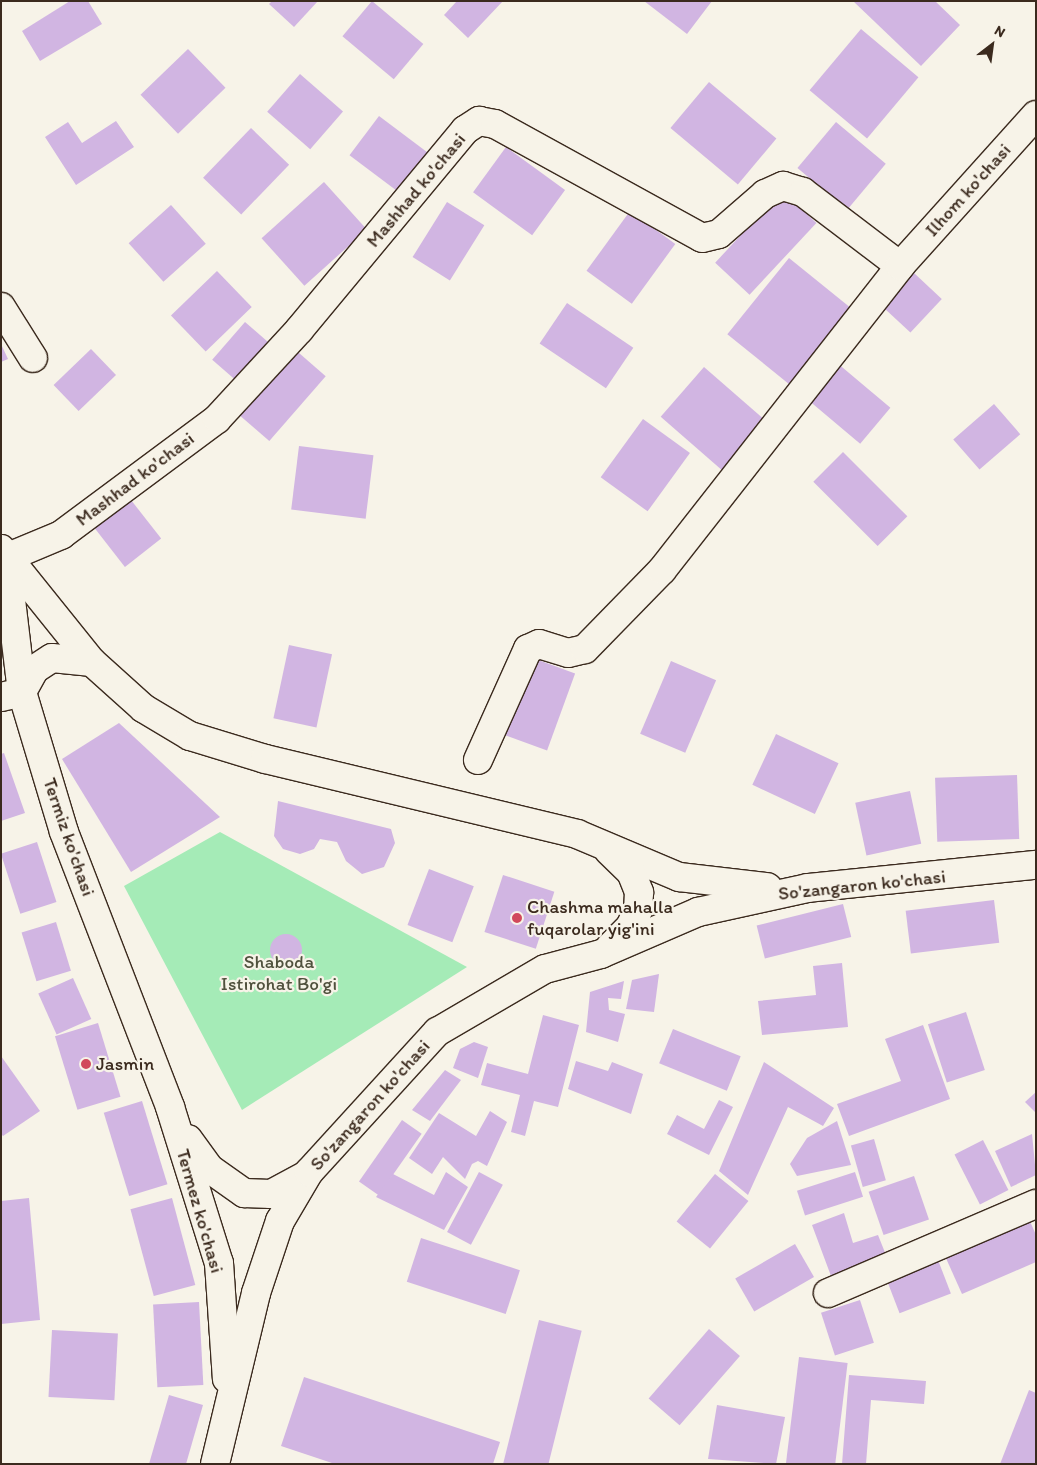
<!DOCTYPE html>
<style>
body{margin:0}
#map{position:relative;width:1037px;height:1465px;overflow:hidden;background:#f7f3e8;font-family:Itim,sans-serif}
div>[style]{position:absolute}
.green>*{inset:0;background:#a5ebb7}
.building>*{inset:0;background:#d1b5e2;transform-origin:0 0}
.round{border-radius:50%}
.roads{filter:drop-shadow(1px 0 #3b2a1e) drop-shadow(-1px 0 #3b2a1e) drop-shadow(0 1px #3b2a1e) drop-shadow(0 -1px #3b2a1e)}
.minor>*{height:28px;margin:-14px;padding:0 14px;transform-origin:14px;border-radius:14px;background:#f7f3e8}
.major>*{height:28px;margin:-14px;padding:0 14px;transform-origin:14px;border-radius:14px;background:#f7f3e8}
.dots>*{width:14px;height:14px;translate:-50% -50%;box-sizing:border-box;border:2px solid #f7f3e8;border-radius:50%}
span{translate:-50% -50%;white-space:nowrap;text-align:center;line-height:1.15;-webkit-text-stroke:4.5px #f7f3e8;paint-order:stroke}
.street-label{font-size:19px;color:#3b2a1e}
.poi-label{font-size:19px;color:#3b2a1e}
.left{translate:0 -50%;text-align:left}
.park-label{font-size:19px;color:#50513d}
.frame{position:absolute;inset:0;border:2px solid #3b2a1e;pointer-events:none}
.north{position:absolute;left:967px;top:20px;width:50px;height:50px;-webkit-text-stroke:4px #f7f3e8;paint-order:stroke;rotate:30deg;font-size:14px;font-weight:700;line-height:20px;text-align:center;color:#3b2a1e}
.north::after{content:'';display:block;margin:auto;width:18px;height:22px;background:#3b2a1e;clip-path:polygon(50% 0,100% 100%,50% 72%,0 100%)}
</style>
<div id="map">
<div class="green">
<i style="clip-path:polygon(220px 832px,467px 967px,242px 1110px,124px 886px)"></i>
</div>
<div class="building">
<i style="clip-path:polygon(70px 1px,88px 1px,102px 24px,40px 61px,22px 31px)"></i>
<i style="clip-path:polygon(272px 1px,318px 1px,294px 27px,269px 4px)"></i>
<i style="left:372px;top:1px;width:67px;height:46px;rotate:40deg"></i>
<i style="clip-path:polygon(457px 1px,503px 1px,468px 38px,444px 15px)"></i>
<i style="clip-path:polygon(644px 1px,712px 1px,687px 34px)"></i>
<i style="clip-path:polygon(853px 1px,935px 1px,960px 25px,921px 66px)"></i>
<i style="left:861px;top:29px;width:75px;height:80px;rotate:40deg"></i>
<i style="left:188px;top:49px;width:54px;height:66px;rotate:46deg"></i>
<i style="left:300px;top:74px;width:57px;height:50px;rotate:41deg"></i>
<i style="left:709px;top:82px;width:88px;height:60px;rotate:40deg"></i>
<i style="left:379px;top:116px;width:65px;height:49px;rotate:37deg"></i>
<i style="clip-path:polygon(116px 121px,134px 147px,76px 185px,45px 137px,68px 122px,82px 143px)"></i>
<i style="left:836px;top:122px;width:65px;height:60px;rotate:40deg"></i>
<i style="left:251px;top:128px;width:53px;height:69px;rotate:44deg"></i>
<i style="left:506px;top:147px;width:73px;height:56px;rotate:36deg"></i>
<i style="left:324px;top:182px;width:64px;height:84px;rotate:48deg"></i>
<i style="left:782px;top:191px;width:47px;height:98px;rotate:43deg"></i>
<i style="left:447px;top:202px;width:44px;height:65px;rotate:32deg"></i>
<i style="left:171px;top:205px;width:52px;height:57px;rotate:48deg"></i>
<i style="left:630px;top:211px;width:56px;height:74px;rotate:36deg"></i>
<i style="left:789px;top:258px;width:82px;height:98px;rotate:39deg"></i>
<i style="left:217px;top:271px;width:50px;height:64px;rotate:46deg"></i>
<i style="left:914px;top:273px;width:38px;height:46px;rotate:43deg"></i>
<i style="left:567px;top:303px;width:80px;height:49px;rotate:34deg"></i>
<i style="left:245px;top:322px;width:40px;height:50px;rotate:41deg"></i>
<i style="clip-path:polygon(1px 344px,8px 359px,1px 362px)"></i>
<i style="left:291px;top:346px;width:46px;height:86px;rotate:41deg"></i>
<i style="left:91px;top:349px;width:36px;height:52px;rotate:46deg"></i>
<i style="left:836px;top:362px;width:71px;height:47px;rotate:40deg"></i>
<i style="left:704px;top:367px;width:87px;height:66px;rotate:41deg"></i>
<i style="left:994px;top:404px;width:40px;height:54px;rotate:49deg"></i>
<i style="left:643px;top:419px;width:58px;height:72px;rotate:36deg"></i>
<i style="left:299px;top:446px;width:75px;height:64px;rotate:7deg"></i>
<i style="left:843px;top:452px;width:91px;height:42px;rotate:45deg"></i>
<i style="left:131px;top:500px;width:49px;height:46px;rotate:52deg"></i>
<i style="left:289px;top:645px;width:44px;height:75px;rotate:12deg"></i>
<i style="left:530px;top:657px;width:48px;height:82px;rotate:20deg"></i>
<i style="left:671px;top:661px;width:49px;height:79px;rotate:23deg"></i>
<i style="clip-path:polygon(119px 723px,220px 817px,131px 872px,62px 759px)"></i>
<i style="left:776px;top:734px;width:69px;height:56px;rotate:25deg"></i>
<i style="clip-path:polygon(4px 753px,25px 813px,1px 821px,1px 754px)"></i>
<i style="left:1017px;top:775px;width:64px;height:82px;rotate:88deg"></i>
<i style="left:910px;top:791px;width:54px;height:56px;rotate:78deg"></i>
<i style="clip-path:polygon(278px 801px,391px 829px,395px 843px,384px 867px,362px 874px,346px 861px,337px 842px,320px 839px,314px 849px,300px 854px,283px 849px,274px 836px)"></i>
<i style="left:37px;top:842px;width:63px;height:38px;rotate:72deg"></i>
<i style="left:429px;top:869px;width:48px;height:60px;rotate:21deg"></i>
<i style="left:503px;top:875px;width:54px;height:60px;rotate:18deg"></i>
<i style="left:994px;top:900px;width:43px;height:89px;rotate:83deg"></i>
<i style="left:843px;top:904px;width:34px;height:89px;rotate:76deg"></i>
<i style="left:56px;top:922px;width:51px;height:36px;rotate:73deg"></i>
<i class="round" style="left:270px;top:934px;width:32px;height:32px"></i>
<i style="clip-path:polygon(842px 963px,848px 1027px,762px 1035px,758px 1001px,816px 995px,813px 966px)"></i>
<i style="clip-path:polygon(659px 974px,654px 1012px,626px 1009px,632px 980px)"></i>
<i style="left:73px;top:978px;width:45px;height:38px;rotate:66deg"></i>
<i style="clip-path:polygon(624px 981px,621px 999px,608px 998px,609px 1010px,625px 1014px,618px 1042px,586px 1032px,590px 992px)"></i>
<i style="left:966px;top:1012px;width:61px;height:40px;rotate:72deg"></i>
<i style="clip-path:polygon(543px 1015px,579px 1025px,558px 1107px,534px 1101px,525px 1136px,511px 1132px,520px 1095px,481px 1085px,487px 1063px,528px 1074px)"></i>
<i style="left:98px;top:1023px;width:77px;height:45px;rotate:73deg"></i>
<i style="clip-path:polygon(923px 1025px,950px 1099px,849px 1136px,837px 1104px,901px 1081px,885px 1039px)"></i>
<i style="left:673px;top:1029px;width:73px;height:37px;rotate:22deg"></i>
<i style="clip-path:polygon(474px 1042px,488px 1047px,478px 1078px,453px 1068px,460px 1049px)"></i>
<i style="clip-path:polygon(1px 1056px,40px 1111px,3px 1136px,1px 1134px)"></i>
<i style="clip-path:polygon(576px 1061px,608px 1071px,612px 1062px,643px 1074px,631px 1114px,568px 1089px)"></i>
<i style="clip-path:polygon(764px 1062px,834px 1108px,823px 1126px,788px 1107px,748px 1195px,719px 1171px)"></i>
<i style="clip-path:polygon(445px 1070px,461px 1080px,430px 1121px,412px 1110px)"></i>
<i style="clip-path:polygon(1036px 1092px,1036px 1113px,1025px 1102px)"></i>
<i style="clip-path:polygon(719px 1100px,733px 1107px,709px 1155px,667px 1134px,677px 1115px,704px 1129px)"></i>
<i style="left:142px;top:1101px;width:87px;height:40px;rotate:73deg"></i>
<i style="clip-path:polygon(490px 1111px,507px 1122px,487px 1166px,478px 1161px,472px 1164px,465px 1179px,443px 1157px,432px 1174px,409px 1158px,439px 1113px,476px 1136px)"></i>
<i style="left:402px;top:1120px;width:24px;height:75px;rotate:35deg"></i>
<i style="clip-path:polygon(837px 1121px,851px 1165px,797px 1176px,790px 1164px,807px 1138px)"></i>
<i style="clip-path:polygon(1032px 1134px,1036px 1175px,1011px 1187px,995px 1151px)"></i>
<i style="left:874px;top:1139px;width:43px;height:24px;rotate:74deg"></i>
<i style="left:983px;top:1140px;width:56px;height:32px;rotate:63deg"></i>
<i style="clip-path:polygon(446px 1172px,468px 1187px,444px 1230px,376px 1197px,393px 1174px,434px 1195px)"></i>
<i style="left:479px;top:1172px;width:27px;height:68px;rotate:28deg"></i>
<i style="left:855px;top:1172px;width:26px;height:61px;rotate:72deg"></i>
<i style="left:715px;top:1174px;width:43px;height:61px;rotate:39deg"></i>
<i style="left:914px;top:1176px;width:46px;height:48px;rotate:71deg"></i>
<i style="clip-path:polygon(29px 1198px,40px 1320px,1px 1324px,1px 1201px)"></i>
<i style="left:172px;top:1198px;width:90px;height:43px;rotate:75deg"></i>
<i style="clip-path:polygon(844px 1213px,853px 1243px,878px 1235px,886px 1255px,831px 1276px,812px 1225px)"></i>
<i style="clip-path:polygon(1029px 1219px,1036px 1235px,1036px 1262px,962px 1294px,945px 1256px)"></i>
<i style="left:421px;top:1238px;width:104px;height:46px;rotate:18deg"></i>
<i style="left:795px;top:1244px;width:38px;height:69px;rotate:60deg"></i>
<i style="left:938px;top:1260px;width:36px;height:55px;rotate:69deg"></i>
<i style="left:860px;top:1300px;width:45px;height:41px;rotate:72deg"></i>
<i style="left:199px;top:1302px;width:83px;height:46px;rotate:87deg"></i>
<i style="left:539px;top:1320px;width:44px;height:148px;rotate:14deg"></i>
<i style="left:709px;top:1329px;width:41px;height:92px;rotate:41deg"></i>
<i style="left:52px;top:1330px;width:66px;height:67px;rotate:3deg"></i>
<i style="left:799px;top:1357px;width:49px;height:108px;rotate:7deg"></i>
<i style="clip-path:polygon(849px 1375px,926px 1381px,924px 1404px,871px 1400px,866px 1464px,842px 1464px)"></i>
<i style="clip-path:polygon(304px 1377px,500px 1442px,493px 1464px,335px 1464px,281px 1446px)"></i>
<i style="clip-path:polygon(1029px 1390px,1036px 1393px,1036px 1464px,1000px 1464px)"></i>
<i style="clip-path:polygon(169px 1395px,203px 1405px,186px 1464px,149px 1464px)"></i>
<i style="clip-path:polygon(717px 1405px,785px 1417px,776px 1464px,708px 1459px)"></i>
</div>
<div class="roads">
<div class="minor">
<i style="left:1px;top:307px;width:60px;rotate:57.9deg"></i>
<i style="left:6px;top:558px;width:60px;rotate:-22.7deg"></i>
<i style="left:61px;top:535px;width:194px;rotate:-36.6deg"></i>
<i style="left:217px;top:419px;width:121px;rotate:-47.3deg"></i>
<i style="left:299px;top:330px;width:260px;rotate:-50.3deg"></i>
<i style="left:465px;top:130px;width:17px;rotate:-33deg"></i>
<i style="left:479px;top:121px;width:16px;rotate:11deg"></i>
<i style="left:495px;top:124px;width:236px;rotate:28.8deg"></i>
<i style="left:702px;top:238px;width:17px;rotate:-13deg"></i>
<i style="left:719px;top:234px;width:61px;rotate:-41deg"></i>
<i style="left:765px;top:194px;width:20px;rotate:-24deg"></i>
<i style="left:783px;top:186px;width:21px;rotate:17deg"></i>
<i style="left:803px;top:192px;width:122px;rotate:37.3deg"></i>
<i style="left:1px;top:697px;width:22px;rotate:-13deg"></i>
<i style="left:478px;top:760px;width:122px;rotate:-65.8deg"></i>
<i style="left:528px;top:649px;width:12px;rotate:-24deg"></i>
<i style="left:539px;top:644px;width:30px;rotate:17deg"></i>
<i style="left:568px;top:653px;width:17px;rotate:-13deg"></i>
<i style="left:585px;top:649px;width:110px;rotate:-45.7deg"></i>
<i style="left:662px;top:570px;width:386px;rotate:-51.9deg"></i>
<i style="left:900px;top:266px;width:203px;rotate:-48deg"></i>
<i style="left:828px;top:1293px;width:226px;rotate:-23.2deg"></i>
</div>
<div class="major">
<i style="left:1px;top:549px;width:145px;rotate:51.2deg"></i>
<i style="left:92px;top:662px;width:69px;rotate:42deg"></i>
<i style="left:143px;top:708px;width:55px;rotate:30.8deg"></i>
<i style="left:190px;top:736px;width:78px;rotate:17deg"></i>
<i style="left:265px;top:759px;width:321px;rotate:13.5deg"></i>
<i style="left:577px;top:834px;width:111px;rotate:22.9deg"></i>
<i style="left:679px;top:877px;width:89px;rotate:6.5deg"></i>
<i style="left:6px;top:558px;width:135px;rotate:83.2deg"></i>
<i style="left:22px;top:692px;width:146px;rotate:73.3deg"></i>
<i style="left:64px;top:832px;width:295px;rotate:68.9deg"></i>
<i style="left:170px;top:1107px;width:164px;rotate:72.6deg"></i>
<i style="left:219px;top:1263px;width:116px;rotate:86.1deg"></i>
<i style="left:22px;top:692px;width:26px;rotate:-61deg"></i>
<i style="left:35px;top:669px;width:20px;rotate:-33deg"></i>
<i style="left:52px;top:658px;width:40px;rotate:5.7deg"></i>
<i style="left:609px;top:851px;width:30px;rotate:44deg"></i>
<i style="left:631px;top:872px;width:22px;rotate:68deg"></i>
<i style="left:639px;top:892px;width:18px;rotate:93deg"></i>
<i style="left:638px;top:910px;width:19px;rotate:115deg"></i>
<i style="left:630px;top:927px;width:28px;rotate:135deg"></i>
<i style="left:188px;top:1139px;width:37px;rotate:54deg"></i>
<i style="left:210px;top:1169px;width:42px;rotate:35.2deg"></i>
<i style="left:244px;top:1193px;width:27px;rotate:2deg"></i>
<i style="left:271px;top:1194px;width:40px;rotate:-28deg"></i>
<i style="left:215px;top:1464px;width:176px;rotate:-76.5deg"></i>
<i style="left:256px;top:1293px;width:76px;rotate:-71.6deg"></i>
<i style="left:280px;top:1221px;width:57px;rotate:-59.4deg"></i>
<i style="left:309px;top:1172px;width:190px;rotate:-47.6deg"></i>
<i style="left:437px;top:1032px;width:125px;rotate:-30.3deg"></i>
<i style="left:545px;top:969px;width:58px;rotate:-15deg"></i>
<i style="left:601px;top:954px;width:106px;rotate:-23.4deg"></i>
<i style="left:698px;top:912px;width:113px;rotate:-12.3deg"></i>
<i style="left:808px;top:888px;width:229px;rotate:-5.8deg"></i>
</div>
</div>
<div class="dots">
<i style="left:517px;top:918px;background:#d1495b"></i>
<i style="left:86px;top:1064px;background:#d1495b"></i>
</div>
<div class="street-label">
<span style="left:416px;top:190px;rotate:-50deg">Mashhad ko'chasi</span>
<span style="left:968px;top:190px;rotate:-48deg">Ilhom ko'chasi</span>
<span style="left:135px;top:479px;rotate:-37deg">Mashhad ko'chasi</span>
<span style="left:69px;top:837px;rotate:71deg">Termiz ko'chasi</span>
<span style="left:862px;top:885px;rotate:-6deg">So'zangaron ko'chasi</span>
<span style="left:370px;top:1105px;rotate:-48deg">So'zangaron ko'chasi</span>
<span style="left:200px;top:1211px;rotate:74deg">Termez ko'chasi</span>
</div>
<div class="poi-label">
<span class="left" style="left:527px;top:918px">Chashma mahalla<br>fuqarolar yig'ini</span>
<span class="left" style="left:96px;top:1064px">Jasmin</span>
</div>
<div class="park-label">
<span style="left:279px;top:973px">Shaboda<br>Istirohat Bo'gi</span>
</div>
<div class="frame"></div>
<div class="north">N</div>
</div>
